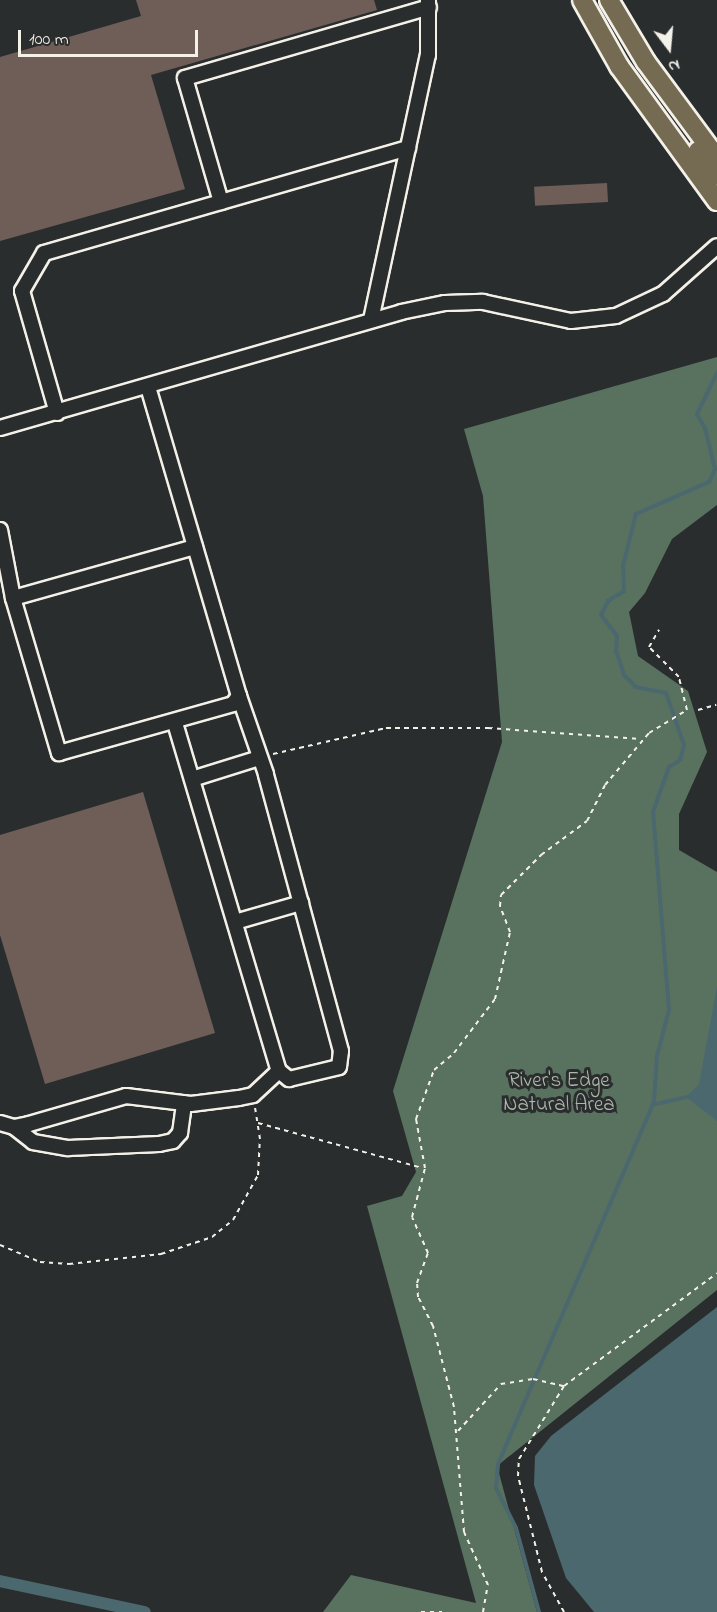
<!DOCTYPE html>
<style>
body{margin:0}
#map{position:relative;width:717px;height:1612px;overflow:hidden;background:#2a2d2e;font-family:"Indie Flower",sans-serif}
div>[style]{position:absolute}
.green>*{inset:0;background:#59725f}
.water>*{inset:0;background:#4b686e}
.stream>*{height:4px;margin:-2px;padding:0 2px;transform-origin:2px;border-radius:2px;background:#4b686e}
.canal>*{height:12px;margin:-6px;padding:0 6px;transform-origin:6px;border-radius:6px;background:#4b686e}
.building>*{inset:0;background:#6f5e58;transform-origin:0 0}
.path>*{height:2px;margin-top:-1px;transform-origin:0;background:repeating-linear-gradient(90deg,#f4f1e8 0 4.5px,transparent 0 9px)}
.roads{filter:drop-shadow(2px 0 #f4f1e8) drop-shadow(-2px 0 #f4f1e8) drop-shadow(0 2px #f4f1e8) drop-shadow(0 -2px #f4f1e8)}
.minor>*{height:14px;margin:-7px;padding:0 7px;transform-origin:7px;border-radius:7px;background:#2a2d2e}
.major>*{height:18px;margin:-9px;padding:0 9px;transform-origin:9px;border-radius:9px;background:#746b52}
span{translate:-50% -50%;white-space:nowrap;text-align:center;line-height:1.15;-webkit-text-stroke:6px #2a2d2e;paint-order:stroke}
.park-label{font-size:21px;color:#aeb8aa}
.north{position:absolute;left:639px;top:18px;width:60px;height:60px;-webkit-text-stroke:4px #2a2d2e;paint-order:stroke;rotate:164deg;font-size:16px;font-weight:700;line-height:24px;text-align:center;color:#f4f1e8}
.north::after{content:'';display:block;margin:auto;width:21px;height:27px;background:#f4f1e8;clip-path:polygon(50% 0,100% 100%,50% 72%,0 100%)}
.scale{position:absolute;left:18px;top:30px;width:180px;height:27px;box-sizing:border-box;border:3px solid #f4f1e8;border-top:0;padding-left:8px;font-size:18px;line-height:21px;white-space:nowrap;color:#f4f1e8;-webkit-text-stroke:4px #2a2d2e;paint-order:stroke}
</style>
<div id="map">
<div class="green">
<i style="clip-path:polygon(717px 357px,717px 505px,672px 539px,645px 593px,629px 612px,638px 656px,688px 691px,707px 752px,679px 814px,679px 850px,717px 872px,717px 1290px,497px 1466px,537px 1612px,323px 1612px,351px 1575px,476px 1603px,367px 1206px,402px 1196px,416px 1172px,393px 1091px,502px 742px,483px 496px,464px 429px)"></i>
</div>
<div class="water">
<i style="clip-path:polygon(717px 986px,717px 1121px,686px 1097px,699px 1084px)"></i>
<i style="clip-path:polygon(717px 1307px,717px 1612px,594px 1612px,566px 1578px,534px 1485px,535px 1456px,551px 1436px)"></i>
</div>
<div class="stream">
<i style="left:652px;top:1105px;width:35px;rotate:-13deg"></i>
<i style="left:539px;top:1612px;width:87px;rotate:-105.3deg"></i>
<i style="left:516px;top:1528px;width:45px;rotate:-116.6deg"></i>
<i style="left:496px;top:1488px;width:24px;rotate:-85deg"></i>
<i style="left:498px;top:1464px;width:394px;rotate:-66.7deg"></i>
<i style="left:654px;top:1102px;width:46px;rotate:-86.3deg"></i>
<i style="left:657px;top:1056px;width:48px;rotate:-75.4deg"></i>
<i style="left:669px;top:1010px;width:199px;rotate:-94.6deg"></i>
<i style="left:653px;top:812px;width:48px;rotate:-70.4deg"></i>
<i style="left:669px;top:767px;width:13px;rotate:-32deg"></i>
<i style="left:680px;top:760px;width:16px;rotate:-75deg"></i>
<i style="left:684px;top:745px;width:55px;rotate:-109.1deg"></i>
<i style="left:666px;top:693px;width:31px;rotate:-169deg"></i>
<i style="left:636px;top:687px;width:17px;rotate:-135deg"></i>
<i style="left:624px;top:675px;width:25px;rotate:-108deg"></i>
<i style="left:616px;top:651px;width:15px;rotate:-86deg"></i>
<i style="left:617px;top:636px;width:26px;rotate:-127deg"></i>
<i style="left:601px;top:615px;width:16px;rotate:-63deg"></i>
<i style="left:608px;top:601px;width:19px;rotate:-32deg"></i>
<i style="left:624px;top:591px;width:25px;rotate:-92deg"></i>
<i style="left:623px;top:566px;width:54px;rotate:-76deg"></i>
<i style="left:636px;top:514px;width:80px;rotate:-23.7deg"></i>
<i style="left:709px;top:482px;width:14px;rotate:-65deg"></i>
<i style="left:715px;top:469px;width:42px;rotate:-103.7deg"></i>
<i style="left:705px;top:428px;width:16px;rotate:-120deg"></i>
<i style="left:697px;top:414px;width:46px;rotate:-64deg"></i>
</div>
<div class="canal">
<i style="left:0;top:1581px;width:148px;rotate:12.1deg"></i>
</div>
<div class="building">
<i style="clip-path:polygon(136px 0,374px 0,377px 10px,151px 75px,185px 189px,0 241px,0 57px,141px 16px)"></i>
<i style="left:607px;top:183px;width:19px;height:73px;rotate:87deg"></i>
<i style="clip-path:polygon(143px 792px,215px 1033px,45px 1084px,0 935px,0 835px)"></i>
</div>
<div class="path">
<i style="left:698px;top:710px;width:19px;rotate:-16deg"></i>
<i style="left:273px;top:754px;width:116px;rotate:-13deg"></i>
<i style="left:386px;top:728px;width:102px"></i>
<i style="left:488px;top:728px;width:153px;rotate:4.1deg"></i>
<i style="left:258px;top:1123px;width:171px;rotate:15.3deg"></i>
<i style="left:0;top:1245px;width:43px;rotate:23deg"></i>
<i style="left:40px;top:1262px;width:29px;rotate:4deg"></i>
<i style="left:69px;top:1264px;width:93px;rotate:-6.2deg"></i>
<i style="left:161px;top:1254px;width:54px;rotate:-18.4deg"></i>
<i style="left:212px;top:1237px;width:27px;rotate:-39deg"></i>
<i style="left:233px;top:1220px;width:51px;rotate:-60.9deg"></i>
<i style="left:258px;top:1175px;width:36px;rotate:-87deg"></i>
<i style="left:260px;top:1139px;width:32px;rotate:-99deg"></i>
<i style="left:458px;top:1431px;width:64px;rotate:-47.5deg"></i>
<i style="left:501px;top:1384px;width:32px;rotate:-9deg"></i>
<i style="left:533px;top:1379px;width:32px;rotate:13deg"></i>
<i style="left:421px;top:1612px;width:21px"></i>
<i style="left:483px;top:1612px;width:27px;rotate:-80deg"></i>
<i style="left:488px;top:1585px;width:58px;rotate:-114.4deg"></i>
<i style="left:464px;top:1532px;width:125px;rotate:-94.6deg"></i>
<i style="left:454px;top:1407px;width:84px;rotate:-104.5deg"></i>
<i style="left:433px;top:1326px;width:33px;rotate:-117deg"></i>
<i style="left:418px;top:1297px;width:14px;rotate:-94deg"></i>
<i style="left:417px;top:1283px;width:32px;rotate:-70deg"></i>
<i style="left:428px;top:1253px;width:39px;rotate:-114deg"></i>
<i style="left:412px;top:1217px;width:51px;rotate:-75.1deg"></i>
<i style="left:425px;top:1168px;width:50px;rotate:-100.4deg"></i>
<i style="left:416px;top:1119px;width:52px;rotate:-69.8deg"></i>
<i style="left:434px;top:1070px;width:26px;rotate:-40deg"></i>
<i style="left:454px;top:1053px;width:68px;rotate:-52.8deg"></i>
<i style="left:495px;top:999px;width:69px;rotate:-77.4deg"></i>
<i style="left:510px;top:932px;width:28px;rotate:-111deg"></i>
<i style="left:500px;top:906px;width:11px;rotate:-85deg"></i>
<i style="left:501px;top:895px;width:57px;rotate:-45deg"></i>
<i style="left:541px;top:855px;width:57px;rotate:-36.5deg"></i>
<i style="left:587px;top:821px;width:40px;rotate:-63.4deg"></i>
<i style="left:605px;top:785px;width:68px;rotate:-49.8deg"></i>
<i style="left:649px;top:733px;width:44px;rotate:-31.2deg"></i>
<i style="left:687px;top:710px;width:34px;rotate:-104deg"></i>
<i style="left:679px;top:677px;width:42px;rotate:-135deg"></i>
<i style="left:649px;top:647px;width:20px;rotate:-60deg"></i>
<i style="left:564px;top:1612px;width:46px;rotate:-118.8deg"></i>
<i style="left:542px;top:1572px;width:99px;rotate:-104deg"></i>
<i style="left:518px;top:1476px;width:17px;rotate:-87deg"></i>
<i style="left:519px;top:1459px;width:86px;rotate:-58.3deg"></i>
<i style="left:564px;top:1386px;width:190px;rotate:-36.4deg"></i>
</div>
<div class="roads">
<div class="minor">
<i style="left:221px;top:202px;width:129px;rotate:-106.2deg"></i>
<i style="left:185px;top:78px;width:254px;rotate:-16.2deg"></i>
<i style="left:371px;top:320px;width:271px;rotate:-77.9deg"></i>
<i style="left:428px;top:55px;width:55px;rotate:-90deg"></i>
<i style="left:57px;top:413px;width:127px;rotate:-106deg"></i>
<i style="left:22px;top:291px;width:44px;rotate:-59.9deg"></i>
<i style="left:44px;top:253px;width:379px;rotate:-16.1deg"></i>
<i style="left:0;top:428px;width:417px;rotate:-16.1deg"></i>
<i style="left:401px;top:312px;width:45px;rotate:-11.6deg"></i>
<i style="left:445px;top:303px;width:38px;rotate:-2deg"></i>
<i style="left:483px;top:302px;width:90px;rotate:12.2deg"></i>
<i style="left:571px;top:321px;width:45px;rotate:-6.3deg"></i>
<i style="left:616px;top:316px;width:52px;rotate:-25.1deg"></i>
<i style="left:663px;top:294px;width:72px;rotate:-41.6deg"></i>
<i style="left:0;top:530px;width:69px;rotate:79.2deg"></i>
<i style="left:13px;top:598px;width:162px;rotate:73.5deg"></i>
<i style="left:59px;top:753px;width:181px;rotate:-15.7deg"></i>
<i style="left:233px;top:704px;width:10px;rotate:-53deg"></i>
<i style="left:239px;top:696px;width:323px;rotate:-106.4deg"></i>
<i style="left:13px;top:598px;width:189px;rotate:-15.7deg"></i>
<i style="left:175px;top:723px;width:363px;rotate:73.4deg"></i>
<i style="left:279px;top:1071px;width:13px;rotate:39deg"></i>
<i style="left:289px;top:1079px;width:51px;rotate:-13.5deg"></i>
<i style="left:339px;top:1067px;width:16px;rotate:-83deg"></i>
<i style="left:341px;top:1051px;width:287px;rotate:-105.2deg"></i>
<i style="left:266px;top:774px;width:83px;rotate:-109.1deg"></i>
<i style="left:192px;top:779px;width:70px;rotate:-17.4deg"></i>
<i style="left:235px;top:922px;width:69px;rotate:-16.1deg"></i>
<i style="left:0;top:1123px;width:15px;rotate:16deg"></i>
<i style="left:14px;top:1127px;width:15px;rotate:-11deg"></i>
<i style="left:29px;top:1124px;width:101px;rotate:-16.1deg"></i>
<i style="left:126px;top:1096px;width:65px;rotate:7deg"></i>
<i style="left:191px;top:1104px;width:48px;rotate:-7.1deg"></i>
<i style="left:239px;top:1098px;width:14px;rotate:-12deg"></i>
<i style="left:253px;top:1095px;width:35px;rotate:-43deg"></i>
<i style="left:14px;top:1127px;width:24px;rotate:38deg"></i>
<i style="left:33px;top:1142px;width:36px;rotate:10deg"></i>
<i style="left:68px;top:1148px;width:91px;rotate:-2.5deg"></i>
<i style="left:159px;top:1144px;width:14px;rotate:-12deg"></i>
<i style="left:173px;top:1141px;width:11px;rotate:-49deg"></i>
<i style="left:180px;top:1133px;width:30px;rotate:-82deg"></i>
</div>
<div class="major">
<i style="left:582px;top:0;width:76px;rotate:60.7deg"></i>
<i style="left:619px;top:66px;width:167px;rotate:54deg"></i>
<i style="left:609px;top:0;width:72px;rotate:59.2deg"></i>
<i style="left:646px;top:62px;width:119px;rotate:53.5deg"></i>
<i style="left:698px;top:151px;width:31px;rotate:53deg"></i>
</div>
</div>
<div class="park-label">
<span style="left:559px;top:1093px">River's Edge<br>Natural Area</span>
</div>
<div class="north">N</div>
<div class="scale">100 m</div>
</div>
